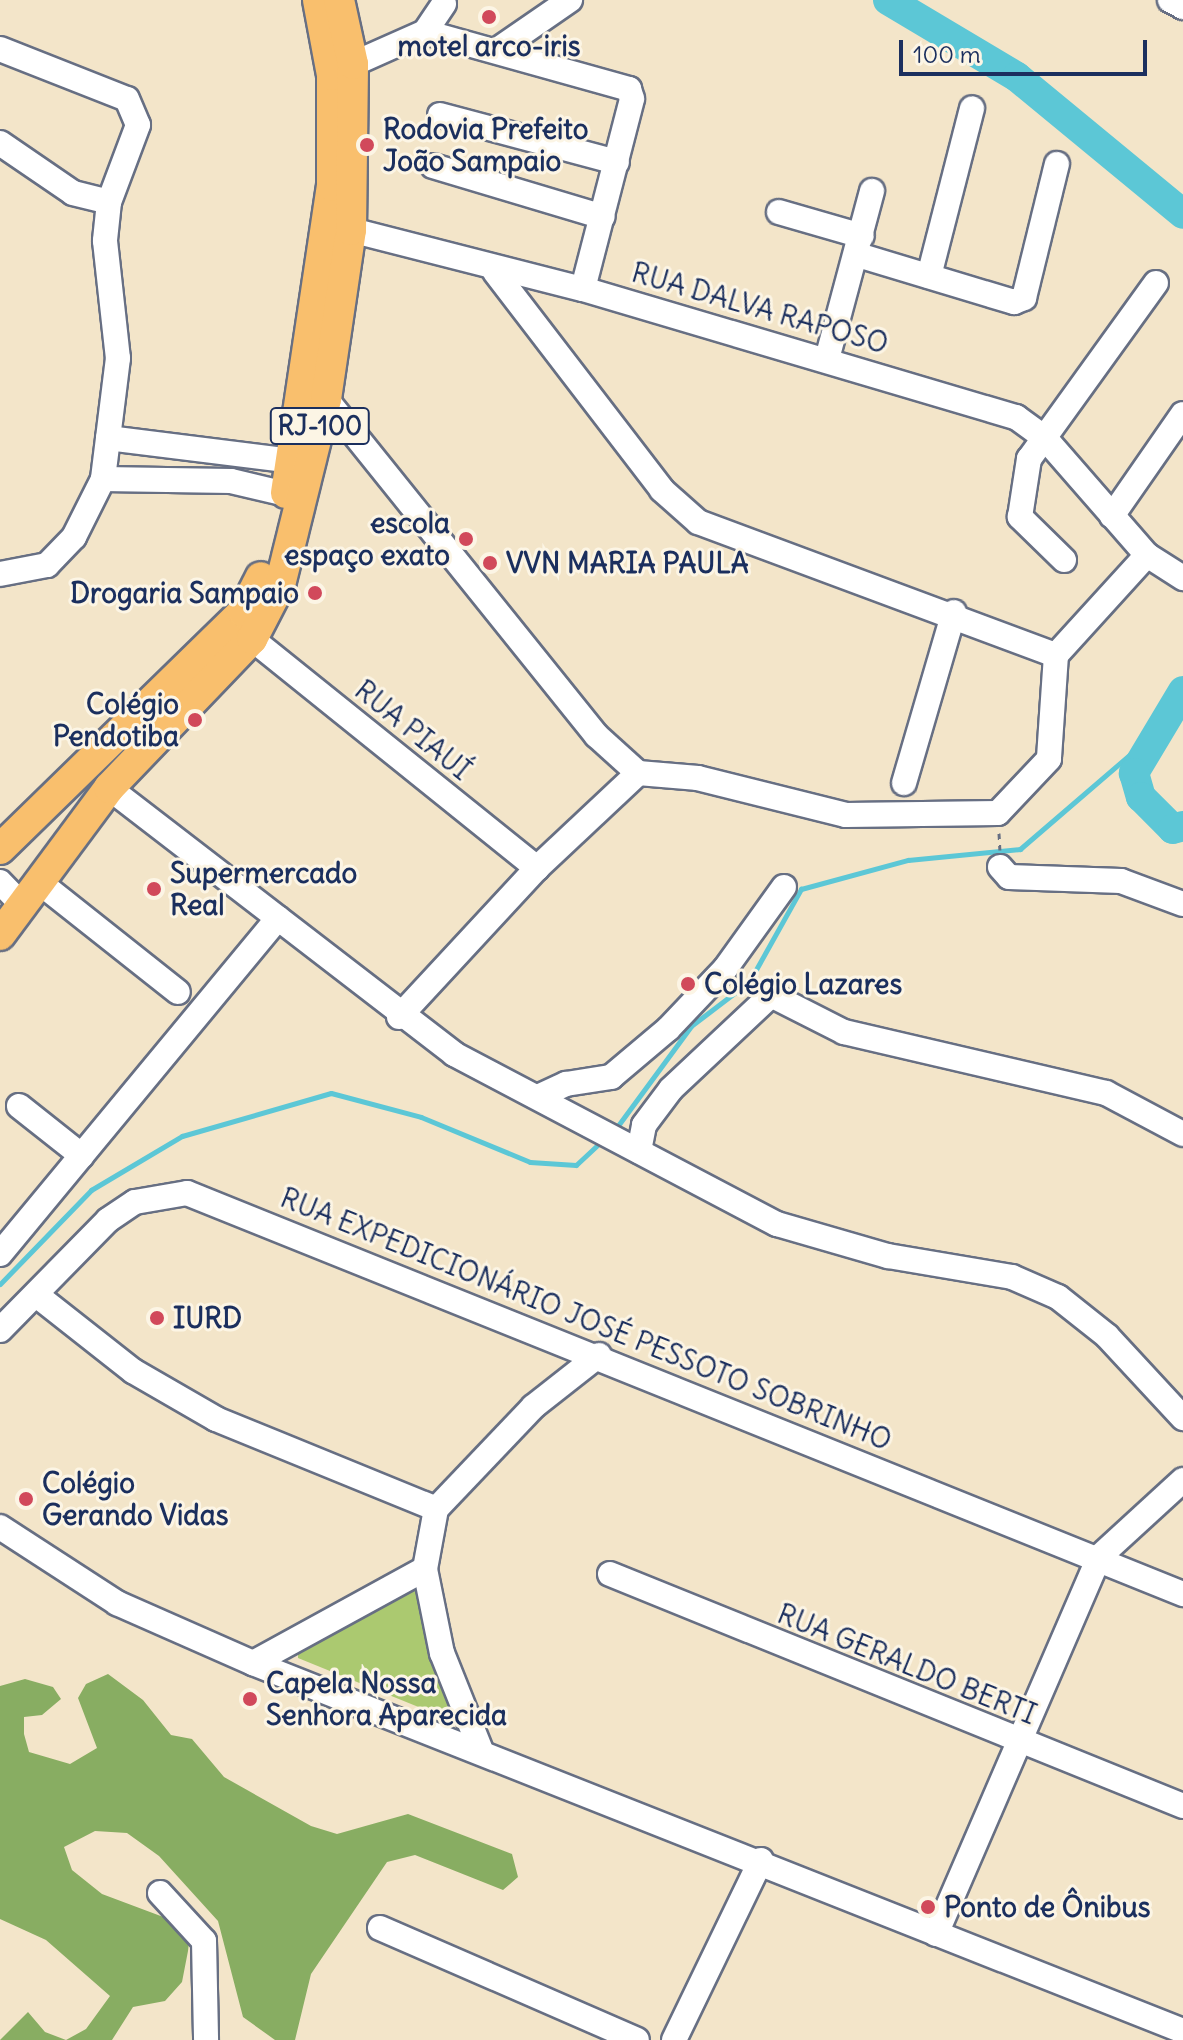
<!DOCTYPE html>
<meta charset="utf-8">
<style>
body{margin:0}
#map{position:relative;width:1183px;height:2040px;overflow:hidden;background:#f3e5c9;font-family:Delius,sans-serif}
div>[style]{position:absolute}
.green>*{inset:0;background:#abc970}
.forest>*{inset:0;background:#88ad62}
.stream>*{height:5px;margin:-2.5px;padding:0 2.5px;transform-origin:2.5px;border-radius:2.5px;background:#5cc7d6}
.river>*{height:30px;margin:-15px;padding:0 15px;transform-origin:15px;border-radius:15px;background:#5cc7d6}
.path>*{height:3px;margin-top:-1.5px;transform-origin:0;background:repeating-linear-gradient(90deg,#676f83 0 6px,transparent 0 12px)}
.roads{filter:drop-shadow(2px 0 #676f83) drop-shadow(-2px 0 #676f83) drop-shadow(0 2px #676f83) drop-shadow(0 -2px #676f83)}
.minor>*{height:24px;margin:-12px;padding:0 12px;transform-origin:12px;border-radius:12px;background:#fff}
.major>*{height:30px;margin:-15px;padding:0 15px;transform-origin:15px;border-radius:15px;background:#f9bf6d}
.dots>*{width:22px;height:22px;translate:-50% -50%;box-sizing:border-box;border:4px solid #fcf5e5;border-radius:50%}
span{translate:-50% -50%;white-space:nowrap;text-align:center;line-height:1.15;-webkit-text-stroke:6px #fcf5e5;paint-order:stroke}
.shield-label span{padding:2px 6px;background:#fcf5e5;border:2px solid;border-radius:6px;-webkit-text-stroke-width:0}
.shield-label{font-size:26px;color:#1b2f5e;font-weight:700}
.poi-label{font-size:28px;color:#1b2f5e;font-weight:700}
.left{translate:0 -50%;text-align:left}
.right{translate:-100% -50%;text-align:right}
.street-label{font-size:28px;color:#1b2f5e}
.scale{position:absolute;left:899px;top:40px;width:248px;height:36px;box-sizing:border-box;border:4px solid #1b2f5e;border-top:0;padding-left:10px;font-size:24px;line-height:28px;white-space:nowrap;color:#1b2f5e;-webkit-text-stroke:6px #fcf5e5;paint-order:stroke}
</style>
<div id="map">
<div class="green">
<i style="clip-path:polygon(410px 1588px,422px 1592px,455px 1713px,448px 1719px,298px 1658px,298px 1649px)"></i>
</div>
<div class="forest">
<i style="clip-path:polygon(108px 1674px,143px 1700px,171px 1735px,192px 1739px,224px 1777px,311px 1826px,337px 1834px,408px 1814px,512px 1854px,518px 1877px,503px 1890px,415px 1855px,387px 1862px,311px 1974px,295px 2040px,275px 2040px,243px 2017px,218px 1921px,159px 1856px,127px 1833px,95px 1831px,64px 1847px,72px 1870px,102px 1894px,174px 1921px,190px 1933px,188px 1951px,182px 1982px,165px 2001px,133px 2007px,112px 2040px,66px 2040px,86px 2029px,110px 1996px,46px 1940px,0 1919px,0 1686px,25px 1679px,53px 1687px,61px 1699px,42px 1715px,24px 1717px,24px 1734px,29px 1752px,70px 1764px,97px 1748px,78px 1698px,86px 1684px)"></i>
<i style="clip-path:polygon(28px 2012px,45px 2032px,66px 2040px,0 2040px)"></i>
</div>
<div class="stream">
<i style="left:614px;top:1131px;width:130px;rotate:-53.7deg"></i>
<i style="left:691px;top:1026px;width:73px;rotate:-37.2deg"></i>
<i style="left:749px;top:982px;width:107px;rotate:-60.8deg"></i>
<i style="left:801px;top:889px;width:111px;rotate:-15.2deg"></i>
<i style="left:908px;top:860px;width:113px;rotate:-5.6deg"></i>
<i style="left:1020px;top:849px;width:170px;rotate:-40.7deg"></i>
<i style="left:0;top:1284px;width:131px;rotate:-45.9deg"></i>
<i style="left:91px;top:1190px;width:106px;rotate:-30.7deg"></i>
<i style="left:182px;top:1136px;width:155px;rotate:-16.1deg"></i>
<i style="left:331px;top:1093px;width:93px;rotate:14.9deg"></i>
<i style="left:421px;top:1117px;width:118px;rotate:22.4deg"></i>
<i style="left:530px;top:1162px;width:46px;rotate:3.7deg"></i>
<i style="left:576px;top:1165px;width:37px;rotate:-43deg"></i>
</div>
<div class="river">
<i style="left:888px;top:0;width:150px;rotate:30.8deg"></i>
<i style="left:1017px;top:77px;width:215px;rotate:39.5deg"></i>
<i style="left:1183px;top:691px;width:96px;rotate:120.9deg"></i>
<i style="left:1134px;top:773px;width:25px;rotate:74deg"></i>
<i style="left:1141px;top:797px;width:45px;rotate:45deg"></i>
<i style="left:1173px;top:829px;width:10px;rotate:-17deg"></i>
</div>
<div class="path">
<i style="left:999px;top:833px;width:17px;rotate:87deg"></i>
</div>
<div class="roads">
<div class="minor">
<i style="left:1170px;top:0;width:15px;rotate:28deg"></i>
<i style="left:425px;top:32px;width:34px;rotate:-56deg"></i>
<i style="left:0;top:49px;width:136px;rotate:21.5deg"></i>
<i style="left:127px;top:99px;width:28px;rotate:67deg"></i>
<i style="left:138px;top:125px;width:82px;rotate:110.6deg"></i>
<i style="left:109px;top:202px;width:39px;rotate:96deg"></i>
<i style="left:105px;top:241px;width:118px;rotate:83.7deg"></i>
<i style="left:118px;top:358px;width:122px;rotate:97.1deg"></i>
<i style="left:103px;top:479px;width:65px;rotate:116.6deg"></i>
<i style="left:74px;top:537px;width:39px;rotate:134deg"></i>
<i style="left:47px;top:565px;width:48px;rotate:169.2deg"></i>
<i style="left:496px;top:51px;width:90px;rotate:-34.6deg"></i>
<i style="left:353px;top:64px;width:79px;rotate:-24deg"></i>
<i style="left:425px;top:32px;width:212px;rotate:15.6deg"></i>
<i style="left:629px;top:89px;width:10px;rotate:73deg"></i>
<i style="left:632px;top:99px;width:196px;rotate:104.5deg"></i>
<i style="left:440px;top:115px;width:183px;rotate:14.9deg"></i>
<i style="left:0;top:143px;width:88px;rotate:34.4deg"></i>
<i style="left:73px;top:193px;width:37px;rotate:14deg"></i>
<i style="left:433px;top:166px;width:177px;rotate:16.7deg"></i>
<i style="left:779px;top:212px;width:86px;rotate:16.1deg"></i>
<i style="left:351px;top:230px;width:239px;rotate:14.3deg"></i>
<i style="left:583px;top:289px;width:452px;rotate:16.5deg"></i>
<i style="left:1016px;top:417px;width:34px;rotate:36deg"></i>
<i style="left:1044px;top:437px;width:157px;rotate:48.9deg"></i>
<i style="left:1147px;top:555px;width:135px;rotate:132.3deg"></i>
<i style="left:858px;top:255px;width:163px;rotate:16.8deg"></i>
<i style="left:1014px;top:302px;width:11px;rotate:-22deg"></i>
<i style="left:1024px;top:298px;width:138px;rotate:-76.2deg"></i>
<i style="left:495px;top:272px;width:275px;rotate:52.5deg"></i>
<i style="left:662px;top:490px;width:48px;rotate:41.6deg"></i>
<i style="left:698px;top:522px;width:382px;rotate:20.4deg"></i>
<i style="left:1056px;top:655px;width:104px;rotate:93.9deg"></i>
<i style="left:1049px;top:759px;width:74px;rotate:133.4deg"></i>
<i style="left:998px;top:813px;width:152px;rotate:179.2deg"></i>
<i style="left:846px;top:815px;width:153px;rotate:-166deg"></i>
<i style="left:698px;top:778px;width:60px;rotate:-175.2deg"></i>
<i style="left:929px;top:276px;width:173px;rotate:-75.6deg"></i>
<i style="left:827px;top:359px;width:174px;rotate:-75deg"></i>
<i style="left:326px;top:399px;width:432px;rotate:51.2deg"></i>
<i style="left:597px;top:736px;width:55px;rotate:42.1deg"></i>
<i style="left:108px;top:438px;width:185px;rotate:7.1deg"></i>
<i style="left:103px;top:479px;width:128px;rotate:0.9deg"></i>
<i style="left:231px;top:481px;width:57px;rotate:13.3deg"></i>
<i style="left:1112px;top:516px;width:124px;rotate:-55.2deg"></i>
<i style="left:1147px;top:555px;width:43px;rotate:32.6deg"></i>
<i style="left:1064px;top:560px;width:62px;rotate:-135.7deg"></i>
<i style="left:1020px;top:517px;width:59px;rotate:-81.2deg"></i>
<i style="left:1029px;top:459px;width:217px;rotate:-54.2deg"></i>
<i style="left:252px;top:639px;width:366px;rotate:38.8deg"></i>
<i style="left:904px;top:783px;width:178px;rotate:-73.7deg"></i>
<i style="left:109px;top:788px;width:436px;rotate:37.6deg"></i>
<i style="left:454px;top:1054px;width:365px;rotate:27.8deg"></i>
<i style="left:777px;top:1224px;width:116px;rotate:16.1deg"></i>
<i style="left:888px;top:1256px;width:126px;rotate:9.6deg"></i>
<i style="left:1012px;top:1277px;width:50px;rotate:23.5deg"></i>
<i style="left:1058px;top:1297px;width:63px;rotate:38.5deg"></i>
<i style="left:1107px;top:1336px;width:112px;rotate:47.2deg"></i>
<i style="left:1000px;top:867px;width:13px;rotate:48deg"></i>
<i style="left:1009px;top:877px;width:112px;rotate:2deg"></i>
<i style="left:1121px;top:881px;width:66px;rotate:20.4deg"></i>
<i style="left:0;top:882px;width:32px;rotate:46deg"></i>
<i style="left:39px;top:882px;width:177px;rotate:38.4deg"></i>
<i style="left:399px;top:1017px;width:203px;rotate:-47.2deg"></i>
<i style="left:537px;top:868px;width:139px;rotate:-43.2deg"></i>
<i style="left:538px;top:1097px;width:31px;rotate:-25deg"></i>
<i style="left:566px;top:1084px;width:46px;rotate:-8.8deg"></i>
<i style="left:611px;top:1077px;width:75px;rotate:-40.1deg"></i>
<i style="left:668px;top:1029px;width:83px;rotate:-46.5deg"></i>
<i style="left:725px;top:969px;width:101px;rotate:-54.3deg"></i>
<i style="left:19px;top:1106px;width:80px;rotate:38.4deg"></i>
<i style="left:639px;top:1151px;width:26px;rotate:-79deg"></i>
<i style="left:644px;top:1125px;width:45px;rotate:-53.1deg"></i>
<i style="left:671px;top:1089px;width:137px;rotate:-43.2deg"></i>
<i style="left:771px;top:995px;width:82px;rotate:26.9deg"></i>
<i style="left:844px;top:1032px;width:269px;rotate:13.1deg"></i>
<i style="left:1106px;top:1093px;width:87px;rotate:28deg"></i>
<i style="left:0;top:1254px;width:436px;rotate:-50.4deg"></i>
<i style="left:39px;top:1297px;width:120px;rotate:38.2deg"></i>
<i style="left:133px;top:1371px;width:96px;rotate:30deg"></i>
<i style="left:216px;top:1419px;width:238px;rotate:22.2deg"></i>
<i style="left:0;top:1330px;width:154px;rotate:-45.5deg"></i>
<i style="left:108px;top:1220px;width:32px;rotate:-34deg"></i>
<i style="left:135px;top:1202px;width:53px;rotate:-9.8deg"></i>
<i style="left:187px;top:1193px;width:1074px;rotate:21.93deg"></i>
<i style="left:0;top:1527px;width:140px;rotate:33deg"></i>
<i style="left:117px;top:1603px;width:149px;rotate:23.8deg"></i>
<i style="left:253px;top:1663px;width:1000px;rotate:21.59deg"></i>
<i style="left:425px;top:1569px;width:86px;rotate:78.6deg"></i>
<i style="left:442px;top:1653px;width:102px;rotate:68.2deg"></i>
<i style="left:610px;top:1574px;width:618px;rotate:22.04deg"></i>
<i style="left:253px;top:1663px;width:196px;rotate:-28.7deg"></i>
<i style="left:425px;top:1569px;width:61px;rotate:-79.6deg"></i>
<i style="left:436px;top:1509px;width:141px;rotate:-46.4deg"></i>
<i style="left:533px;top:1407px;width:84px;rotate:-38.2deg"></i>
<i style="left:160px;top:1893px;width:65px;rotate:47.5deg"></i>
<i style="left:204px;top:1941px;width:99px;rotate:88.8deg"></i>
<i style="left:380px;top:1928px;width:280px;rotate:23.5deg"></i>
<i style="left:936px;top:1934px;width:411px;rotate:-66.6deg"></i>
<i style="left:1099px;top:1557px;width:114px;rotate:-42.5deg"></i>
<i style="left:674px;top:2040px;width:200px;rotate:-64.2deg"></i>
</div>
<div class="major">
<i style="left:286px;top:493px;width:310px;rotate:-81.5deg"></i>
<i style="left:332px;top:186px;width:111px;rotate:-90deg"></i>
<i style="left:332px;top:75px;width:76px;rotate:-100.6deg"></i>
<i style="left:0;top:849px;width:339px;rotate:-44.3deg"></i>
<i style="left:243px;top:612px;width:39px;rotate:-63deg"></i>
<i style="left:0;top:935px;width:183px;rotate:-53.4deg"></i>
<i style="left:109px;top:788px;width:207px;rotate:-46.2deg"></i>
<i style="left:252px;top:639px;width:61px;rotate:-62.6deg"></i>
<i style="left:280px;top:585px;width:192px;rotate:-76.1deg"></i>
<i style="left:326px;top:399px;width:171px;rotate:-81.6deg"></i>
<i style="left:351px;top:230px;width:166px;rotate:-89.3deg"></i>
<i style="left:353px;top:64px;width:66px;rotate:-102.3deg"></i>
</div>
</div>
<div class="dots">
<i style="left:489px;top:17px;background:#d1495b"></i>
<i style="left:367px;top:145px;background:#d1495b"></i>
<i style="left:466px;top:539px;background:#d1495b"></i>
<i style="left:490px;top:563px;background:#d1495b"></i>
<i style="left:315px;top:593px;background:#d1495b"></i>
<i style="left:195px;top:720px;background:#d1495b"></i>
<i style="left:154px;top:889px;background:#d1495b"></i>
<i style="left:688px;top:984px;background:#d1495b"></i>
<i style="left:157px;top:1318px;background:#d1495b"></i>
<i style="left:26px;top:1499px;background:#d1495b"></i>
<i style="left:250px;top:1699px;background:#d1495b"></i>
<i style="left:928px;top:1907px;background:#d1495b"></i>
</div>
<div class="shield-label">
<span style="left:320px;top:426px">RJ-100</span>
</div>
<div class="poi-label">
<span style="left:489px;top:46px">motel arco-iris</span>
<span class="left" style="left:383px;top:145px">Rodovia Prefeito<br>João Sampaio</span>
<span class="right" style="left:450px;top:539px">escola<br>espaço exato</span>
<span class="left" style="left:506px;top:563px">VVN MARIA PAULA</span>
<span class="right" style="left:299px;top:593px">Drogaria Sampaio</span>
<span class="right" style="left:179px;top:720px">Colégio<br>Pendotiba</span>
<span class="left" style="left:170px;top:889px">Supermercado<br>Real</span>
<span class="left" style="left:704px;top:984px">Colégio Lazares</span>
<span class="left" style="left:173px;top:1318px">IURD</span>
<span class="left" style="left:42px;top:1499px">Colégio<br>Gerando Vidas</span>
<span class="left" style="left:266px;top:1699px">Capela Nossa<br>Senhora Aparecida</span>
<span class="left" style="left:944px;top:1907px">Ponto de Ônibus</span>
</div>
<div class="street-label">
<span style="left:760px;top:308px;rotate:16deg">RUA DALVA RAPOSO</span>
<span style="left:413px;top:730px;rotate:39deg">RUA PIAUÍ</span>
<span style="left:586px;top:1319px;rotate:22deg">RUA EXPEDICIONÁRIO JOSÉ PESSOTO SOBRINHO</span>
<span style="left:907px;top:1664px;rotate:22deg">RUA GERALDO BERTI</span>
</div>
<div class="scale">100 m</div>
</div>
